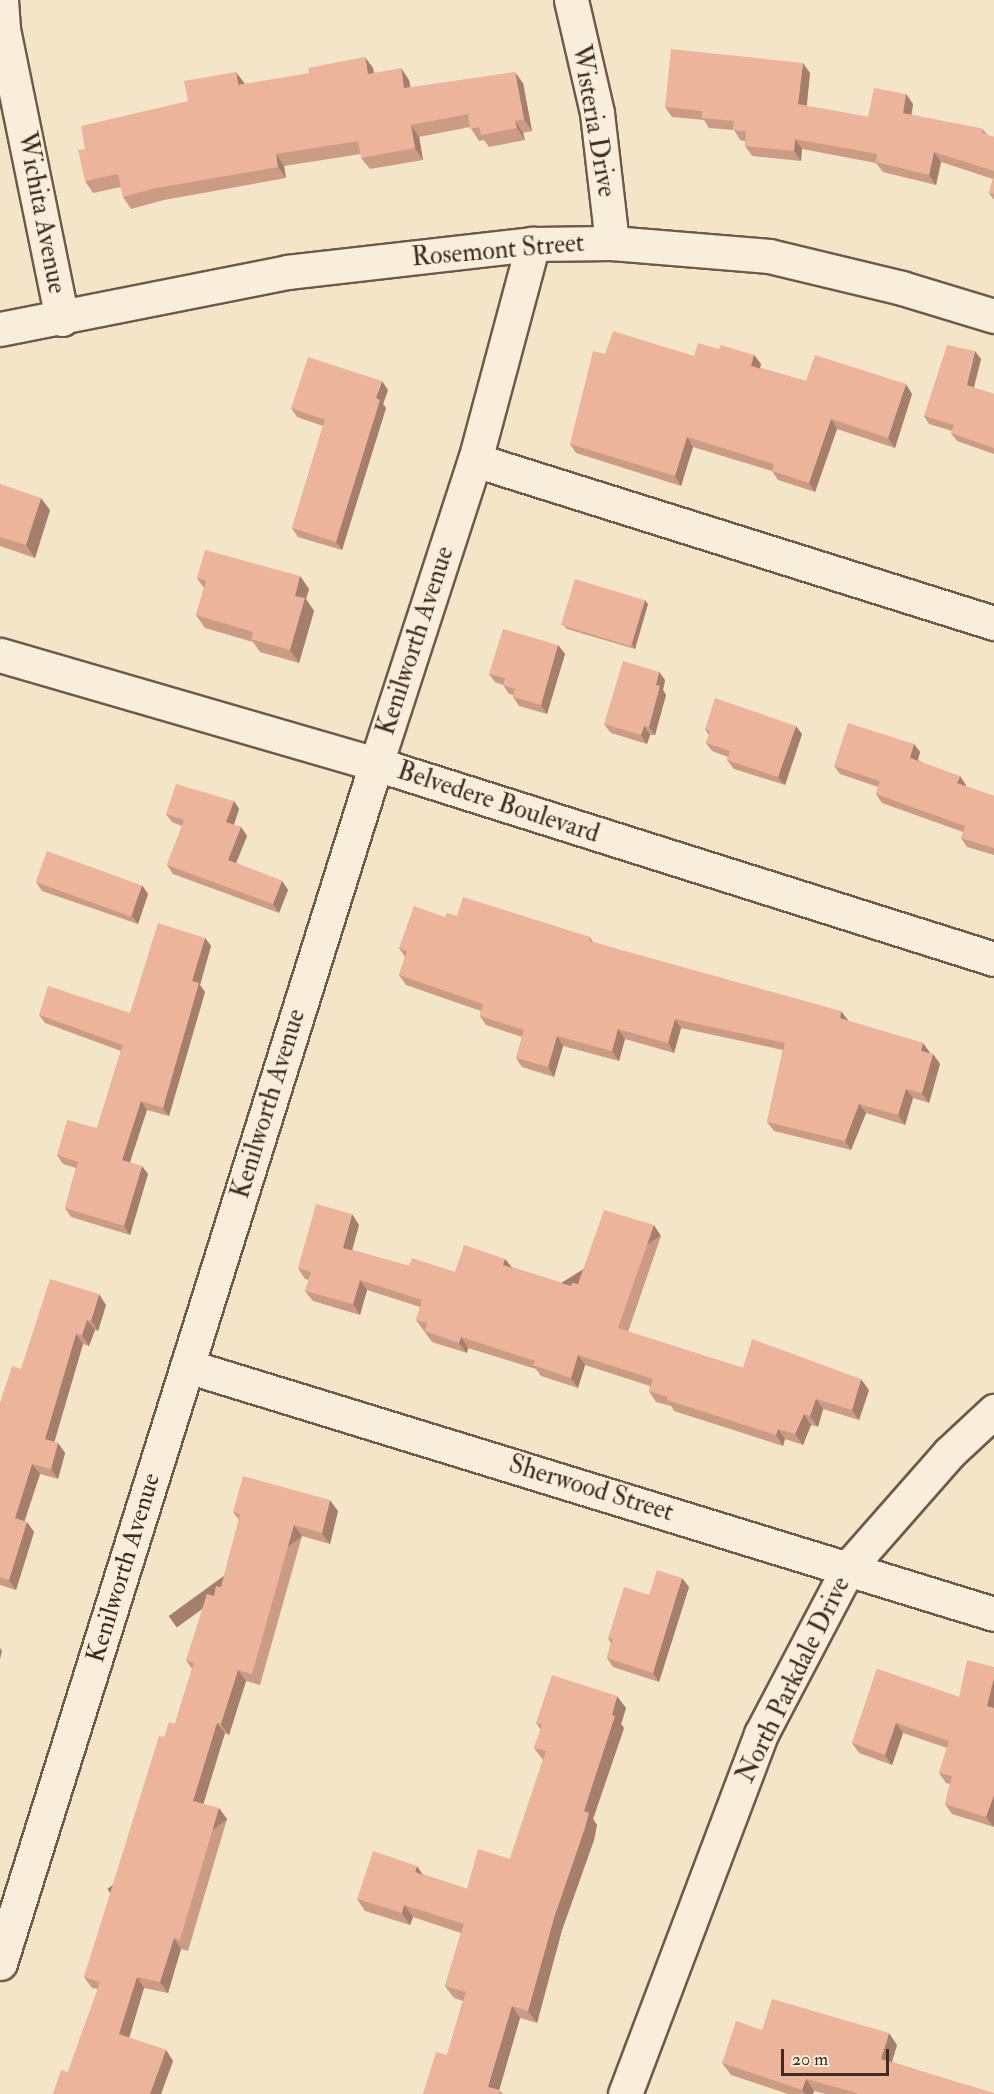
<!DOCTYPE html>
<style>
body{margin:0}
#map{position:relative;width:994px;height:2094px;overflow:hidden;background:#f5e5c8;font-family:"IM FELL Double Pica",serif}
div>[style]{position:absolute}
.roads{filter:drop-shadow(2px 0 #6d5a4b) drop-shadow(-2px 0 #6d5a4b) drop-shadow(0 2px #6d5a4b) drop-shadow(0 -2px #6d5a4b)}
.minor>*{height:33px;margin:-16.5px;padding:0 16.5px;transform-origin:16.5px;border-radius:16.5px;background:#f8eedb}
.wall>*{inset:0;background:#cb9b84}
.shaded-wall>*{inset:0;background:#a57e6c;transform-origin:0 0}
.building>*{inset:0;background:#ecb49a;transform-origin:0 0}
span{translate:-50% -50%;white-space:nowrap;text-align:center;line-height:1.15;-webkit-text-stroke:4.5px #f8eedb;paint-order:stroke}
.street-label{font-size:26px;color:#402b21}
.scale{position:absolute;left:781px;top:2049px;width:108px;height:27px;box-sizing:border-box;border:3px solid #402b21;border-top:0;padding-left:8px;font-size:18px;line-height:21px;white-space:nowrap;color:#402b21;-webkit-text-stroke:4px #f8eedb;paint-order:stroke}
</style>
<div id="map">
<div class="roads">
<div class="minor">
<i style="left:1px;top:0;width:29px;rotate:86deg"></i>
<i style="left:3px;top:29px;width:296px;rotate:78.5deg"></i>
<i style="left:571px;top:0;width:116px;rotate:77deg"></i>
<i style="left:597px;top:113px;width:131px;rotate:83.4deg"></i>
<i style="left:0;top:329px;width:293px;rotate:-11.2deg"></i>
<i style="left:287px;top:272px;width:248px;rotate:-6.5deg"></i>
<i style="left:533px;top:244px;width:79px;rotate:-0.7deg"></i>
<i style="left:612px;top:243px;width:158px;rotate:4.7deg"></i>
<i style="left:769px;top:256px;width:137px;rotate:13.5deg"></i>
<i style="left:902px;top:288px;width:96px;rotate:16.9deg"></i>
<i style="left:475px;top:460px;width:544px;rotate:17.44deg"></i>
<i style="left:0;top:655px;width:391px;rotate:16.2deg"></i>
<i style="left:376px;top:764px;width:648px;rotate:17.51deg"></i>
<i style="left:187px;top:1366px;width:844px;rotate:17.08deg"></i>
<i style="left:0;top:1963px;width:1257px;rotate:-72.59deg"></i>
<i style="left:376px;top:764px;width:320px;rotate:-72deg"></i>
<i style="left:475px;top:460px;width:224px;rotate:-75deg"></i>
<i style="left:625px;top:2094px;width:385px;rotate:-69.3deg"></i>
<i style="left:761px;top:1734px;width:187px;rotate:-62.3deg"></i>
<i style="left:848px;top:1568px;width:153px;rotate:-48.7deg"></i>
<i style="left:949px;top:1453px;width:62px;rotate:-43deg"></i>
</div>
</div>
<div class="wall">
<i style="clip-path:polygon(373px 68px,374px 73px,409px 80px,410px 87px,523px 83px,532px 131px,523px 133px,525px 140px,489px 147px,484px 140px,479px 141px,470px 127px,419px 137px,423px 160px,370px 169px,361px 158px,361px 154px,284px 166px,286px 178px,164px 200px,131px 209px,123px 197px,121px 187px,93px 193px,85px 181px,85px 149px,188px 101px,245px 84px)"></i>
<i style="clip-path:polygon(810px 73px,806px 106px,868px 117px,906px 94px,913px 104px,911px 115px,983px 129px,987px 135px,994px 137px,994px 200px,989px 193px,993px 179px,941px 162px,936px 185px,883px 172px,876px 163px,802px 149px,801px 161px,752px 156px,745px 146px,745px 141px,740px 140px,734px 130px,709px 128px,704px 120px,672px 117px,665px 107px)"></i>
<i style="clip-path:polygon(719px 349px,754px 355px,761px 364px,760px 368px,806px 381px,912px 394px,895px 448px,837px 429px,815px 492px,778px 480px,772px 471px,693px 447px,681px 486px,576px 453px,570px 444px,605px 354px,694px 356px)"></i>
<i style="clip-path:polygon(981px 359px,974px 388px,994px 394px,994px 454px,957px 441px,951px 433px,952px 431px,929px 424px,924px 416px)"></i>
<i style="clip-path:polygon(388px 390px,383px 404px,386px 408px,342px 550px,298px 537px,292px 528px,323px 426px,297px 417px,291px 408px)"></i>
<i style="clip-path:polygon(0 484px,50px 510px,35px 558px,0 546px)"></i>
<i style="clip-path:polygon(300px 576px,309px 589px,306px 599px,314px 611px,299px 663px,260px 652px,253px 642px,205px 628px,196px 615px,204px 588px,197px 578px)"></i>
<i style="clip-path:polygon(648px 604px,635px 649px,567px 629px,563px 625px)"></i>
<i style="clip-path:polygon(558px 645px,565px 654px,547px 714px,519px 706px,513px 697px,513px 695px,509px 694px,503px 685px,495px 682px,489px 674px)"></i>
<i style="clip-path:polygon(659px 672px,665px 680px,663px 690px,666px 695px,655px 735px,650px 735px,647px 744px,611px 733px,604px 724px)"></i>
<i style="clip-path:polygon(705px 729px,802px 734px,785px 785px,734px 769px,727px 760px,728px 757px,712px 751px,706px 743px,709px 735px)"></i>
<i style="clip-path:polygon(914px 744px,920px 752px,918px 760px,966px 785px,965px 786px,994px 796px,994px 855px,967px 847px,961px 838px,963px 832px,882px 803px,876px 794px,878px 787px,840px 774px,834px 766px)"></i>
<i style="clip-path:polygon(234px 801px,239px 809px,234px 825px,241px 827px,247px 836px,236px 863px,282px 881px,288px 890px,279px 913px,173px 874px,167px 865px,182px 826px,172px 822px,166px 814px)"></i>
<i style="clip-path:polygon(36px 882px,148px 894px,138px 924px,42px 891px)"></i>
<i style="clip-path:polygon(457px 916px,590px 937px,593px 942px,848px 1020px,848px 1021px,923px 1043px,930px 1053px,933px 1054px,940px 1064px,929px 1103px,913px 1098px,905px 1125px,866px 1113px,851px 1150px,774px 1131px,767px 1122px,783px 1050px,681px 1028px,674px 1053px,625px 1039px,619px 1061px,563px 1046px,554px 1077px,522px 1067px,516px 1058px,522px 1037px,486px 1025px,480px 1016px,481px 1011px,406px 985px,399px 975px,405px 957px,399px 948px,445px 917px)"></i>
<i style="clip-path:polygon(205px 938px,211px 946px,200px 985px,205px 992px,169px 1116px,147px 1110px,130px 1162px,148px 1174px,130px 1235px,71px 1217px,65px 1208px,76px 1168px,63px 1164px,57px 1155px,97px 1128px,121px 1051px,45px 1023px,39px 1015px,130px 1013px)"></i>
<i style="clip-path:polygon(359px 1225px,352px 1250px,409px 1266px,455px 1272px,505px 1259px,511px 1267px,571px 1286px,578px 1284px,661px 1236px,628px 1332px,743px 1368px,869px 1390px,859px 1420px,823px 1409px,818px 1427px,811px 1425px,803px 1445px,785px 1439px,783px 1446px,674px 1411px,671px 1406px,656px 1402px,649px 1391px,650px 1386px,585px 1365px,578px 1388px,541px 1376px,536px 1369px,468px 1348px,467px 1353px,432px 1342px,416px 1320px,420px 1307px,367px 1290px,360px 1315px,313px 1301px,305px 1291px,309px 1280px,305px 1279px,298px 1268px)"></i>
<i style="clip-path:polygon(106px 1305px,98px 1331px,95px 1330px,89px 1346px,83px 1344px,54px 1442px,58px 1443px,65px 1453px,58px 1479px,40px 1474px,24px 1521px,34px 1532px,16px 1590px,0 1585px,0 1403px,21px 1369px)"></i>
<i style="clip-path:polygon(338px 1511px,330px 1544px,302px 1536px,260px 1685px,246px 1681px,229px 1735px,225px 1733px,203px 1804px,227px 1819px,188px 1951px,181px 1949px,168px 1993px,144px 1988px,129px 2038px,166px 2050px,173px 2061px,161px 2094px,53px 2094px,68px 2072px,98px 1989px,92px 1988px,84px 1977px,164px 1737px,175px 1724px,192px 1669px,186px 1660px,214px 1596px,221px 1587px,239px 1520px,233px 1512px)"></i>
<i style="clip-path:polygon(689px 1587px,659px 1682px,613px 1667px,607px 1658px,611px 1643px,608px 1638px,649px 1595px)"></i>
<i style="clip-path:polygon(994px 1667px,994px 1827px,952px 1814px,945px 1804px,950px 1784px,946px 1783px,939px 1773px,947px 1748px,903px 1733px,892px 1765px,859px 1753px,852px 1743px,877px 1669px,959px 1697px)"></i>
<i style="clip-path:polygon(626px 1708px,621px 1724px,624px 1728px,593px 1819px,597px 1825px,594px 1840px,562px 1930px,537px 2023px,520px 2018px,499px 2090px,503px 2094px,423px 2094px,447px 2055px,463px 2001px,454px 1998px,445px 1986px,461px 1933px,413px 1917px,410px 1925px,365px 1911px,357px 1899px,422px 1874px,467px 1889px,510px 1859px,543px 1760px,534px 1748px,541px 1730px,536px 1723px)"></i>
<i style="clip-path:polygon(762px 2030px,897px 2045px,892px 2062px,994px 2094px,826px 2094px,814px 2091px,813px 2094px,788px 2094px,731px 2075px,722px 2063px)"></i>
</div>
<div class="shaded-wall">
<i style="clip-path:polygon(365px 57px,373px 68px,376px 86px,368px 74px)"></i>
<i style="clip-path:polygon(803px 63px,810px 73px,806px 114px,798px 104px)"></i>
<i style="clip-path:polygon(401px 68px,409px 80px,413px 100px,404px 88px)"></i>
<i style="clip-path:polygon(236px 72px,245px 84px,238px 85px)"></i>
<i style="clip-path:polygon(515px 72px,523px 83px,532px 131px,524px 119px)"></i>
<i style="clip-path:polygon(906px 94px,913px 104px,910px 124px,903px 113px)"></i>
<i style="clip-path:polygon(515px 121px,523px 133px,525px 140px,517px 128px)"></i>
<i style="clip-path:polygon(411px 125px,419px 137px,423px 160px,415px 148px)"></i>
<i style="clip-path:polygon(795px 139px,802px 149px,801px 161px,794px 151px)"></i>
<i style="clip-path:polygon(934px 152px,941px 162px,936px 185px,929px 175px)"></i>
<i style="clip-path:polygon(276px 154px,284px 166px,286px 178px,278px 167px)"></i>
<i style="clip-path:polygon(975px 351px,981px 359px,972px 393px,967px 385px)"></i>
<i style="clip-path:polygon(754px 355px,761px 364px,758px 375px,751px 366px)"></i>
<i style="clip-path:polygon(382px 381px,388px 390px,383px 404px,386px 408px,342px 550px,336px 542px,376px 398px)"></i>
<i style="clip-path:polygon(906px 384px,912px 394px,895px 448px,888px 438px)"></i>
<i style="clip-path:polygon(831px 419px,837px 429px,815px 492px,809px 483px)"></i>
<i style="clip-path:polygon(687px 437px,693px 447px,681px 486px,675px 476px)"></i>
<i style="clip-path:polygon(41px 498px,50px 510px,35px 558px,26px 545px)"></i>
<i style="clip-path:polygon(300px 576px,309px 589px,306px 599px,314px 611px,299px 663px,290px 650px,295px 596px)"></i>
<i style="clip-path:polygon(645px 600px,648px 604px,635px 649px,632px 644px)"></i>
<i style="clip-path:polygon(558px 645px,565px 654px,547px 714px,541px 705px)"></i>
<i style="clip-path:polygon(659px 672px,665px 680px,663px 690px,666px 695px,655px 735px,649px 727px,656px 685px)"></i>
<i style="clip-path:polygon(644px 726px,650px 735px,647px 744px,641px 735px)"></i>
<i style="clip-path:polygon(796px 726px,802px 734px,785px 785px,778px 777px)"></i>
<i style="clip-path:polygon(914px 744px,920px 752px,916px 766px,910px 758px)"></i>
<i style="clip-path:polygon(960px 776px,966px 785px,963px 792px,957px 783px)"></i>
<i style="clip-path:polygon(234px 801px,239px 809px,232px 830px,226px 822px)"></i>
<i style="clip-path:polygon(241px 827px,247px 836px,234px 868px,228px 860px)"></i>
<i style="clip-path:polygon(282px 881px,288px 890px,279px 913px,273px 904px)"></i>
<i style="clip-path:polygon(142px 885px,148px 894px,138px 924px,132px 916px)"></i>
<i style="clip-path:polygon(205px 938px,211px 946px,200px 985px,205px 992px,169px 1116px,163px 1108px,192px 981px)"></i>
<i style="clip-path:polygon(841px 1011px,848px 1020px,846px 1028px,840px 1018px)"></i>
<i style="clip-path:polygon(675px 1019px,681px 1028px,674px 1053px,668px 1043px)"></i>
<i style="clip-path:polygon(618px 1029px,625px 1039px,619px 1061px,612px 1051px)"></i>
<i style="clip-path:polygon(557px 1036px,563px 1046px,554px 1077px,548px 1067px)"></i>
<i style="clip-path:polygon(923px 1043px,930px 1053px,927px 1060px,921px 1051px)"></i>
<i style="clip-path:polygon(933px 1054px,940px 1064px,929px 1103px,922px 1093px)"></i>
<i style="clip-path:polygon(906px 1089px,913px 1098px,905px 1125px,898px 1115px)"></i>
<i style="clip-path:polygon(141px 1101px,147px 1110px,128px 1168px,122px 1160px)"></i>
<i style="clip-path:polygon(859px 1104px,866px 1113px,851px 1150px,845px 1141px)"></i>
<i style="clip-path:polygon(142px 1166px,148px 1174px,130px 1235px,124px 1226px)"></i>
<i style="clip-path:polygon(352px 1214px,359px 1225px,350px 1258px,343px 1248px)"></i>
<i style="left:654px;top:1225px;width:13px;height:109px;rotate:58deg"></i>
<i style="clip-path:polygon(505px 1259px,513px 1269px,503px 1265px)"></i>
<i style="clip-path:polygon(360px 1280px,367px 1290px,360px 1315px,353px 1304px)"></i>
<i style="clip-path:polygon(99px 1294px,106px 1305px,98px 1331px,91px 1321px)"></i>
<i style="clip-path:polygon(87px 1320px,95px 1330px,89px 1346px,82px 1335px)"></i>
<i style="clip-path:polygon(76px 1334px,83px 1344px,52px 1450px,45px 1439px)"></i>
<i style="clip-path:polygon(461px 1337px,468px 1348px,467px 1353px,459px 1343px)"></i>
<i style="clip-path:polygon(578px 1355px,585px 1365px,578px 1388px,571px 1378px)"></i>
<i style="clip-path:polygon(861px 1379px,869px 1390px,859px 1420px,852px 1410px)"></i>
<i style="clip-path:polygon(816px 1399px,823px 1409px,818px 1427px,810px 1416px)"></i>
<i style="clip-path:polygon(804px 1414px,811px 1425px,803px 1445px,795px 1434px)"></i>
<i style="clip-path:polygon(778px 1429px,785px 1439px,783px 1446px,776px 1435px)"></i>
<i style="clip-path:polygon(58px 1443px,65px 1453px,58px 1479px,51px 1469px)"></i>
<i style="clip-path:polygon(32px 1464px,40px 1474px,22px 1529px,15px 1518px)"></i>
<i style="clip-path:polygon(330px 1500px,338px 1511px,330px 1544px,322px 1533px)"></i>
<i style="clip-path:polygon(27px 1522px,34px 1532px,16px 1590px,9px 1580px)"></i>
<i style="left:294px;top:1525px;width:14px;height:155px;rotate:54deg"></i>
<i style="clip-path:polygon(682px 1578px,689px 1587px,659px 1682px,653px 1673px)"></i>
<i style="clip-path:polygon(0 1648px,2px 1651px,0 1659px)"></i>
<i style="clip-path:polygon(238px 1670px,246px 1681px,229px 1735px,221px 1724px)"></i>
<i style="clip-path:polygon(994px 1678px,994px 1716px,987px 1706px)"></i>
<i style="clip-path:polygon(617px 1696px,626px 1708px,621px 1724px,624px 1728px,593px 1819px,597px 1825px,594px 1840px,562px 1930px,537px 2023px,528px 2011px,584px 1811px)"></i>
<i style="clip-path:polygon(217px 1723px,225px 1733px,201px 1812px,193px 1801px)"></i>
<i style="clip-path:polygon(896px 1723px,903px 1733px,892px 1765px,885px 1755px)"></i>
<i style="clip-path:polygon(994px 1795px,994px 1827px,986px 1817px)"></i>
<i style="left:219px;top:1808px;width:14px;height:138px;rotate:54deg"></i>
<i style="clip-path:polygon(417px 1866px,425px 1878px,415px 1872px)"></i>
<i style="clip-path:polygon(404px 1905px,413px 1917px,410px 1925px,402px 1913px)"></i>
<i style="clip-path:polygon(174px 1938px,181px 1949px,168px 1993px,160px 1982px)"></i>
<i style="clip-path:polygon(137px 1977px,144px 1988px,127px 2045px,119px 2034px)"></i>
<i style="clip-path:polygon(512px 2006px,520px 2018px,498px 2094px,488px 2087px)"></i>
<i style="clip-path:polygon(889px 2033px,897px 2045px,889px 2071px,881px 2059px)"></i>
<i style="clip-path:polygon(166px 2050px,173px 2061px,161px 2094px,150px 2094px)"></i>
<i style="clip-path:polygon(806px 2079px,814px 2091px,813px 2094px,805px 2094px,802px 2090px)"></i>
</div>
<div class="building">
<i style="clip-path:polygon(671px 49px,803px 63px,798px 104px,868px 117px,874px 88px,906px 94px,903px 113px,983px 129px,982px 133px,994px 137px,994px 171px,934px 152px,929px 175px,876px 162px,877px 154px,795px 139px,794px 151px,745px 146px,746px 131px,733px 130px,734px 121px,702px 118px,702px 111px,665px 107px)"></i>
<i style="clip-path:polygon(365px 57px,368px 74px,401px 68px,404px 88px,515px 72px,524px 119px,515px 121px,517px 128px,481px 135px,479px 127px,470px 129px,468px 114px,411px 125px,415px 148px,361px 158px,358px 141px,276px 154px,278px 167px,156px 188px,123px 197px,118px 174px,85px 181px,78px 150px,85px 149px,81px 126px,188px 101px,184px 81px,236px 72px,238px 85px,309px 73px,308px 68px)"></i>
<i style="clip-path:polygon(994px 176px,994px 194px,989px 193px)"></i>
<i style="clip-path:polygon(613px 331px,694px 356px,698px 343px,719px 349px,721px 345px,754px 355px,751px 366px,806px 381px,815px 355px,906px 384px,888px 438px,831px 419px,809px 483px,772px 471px,774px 464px,687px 437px,675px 476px,570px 444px,593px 351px,605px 354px)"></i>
<i style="clip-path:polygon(947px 345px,975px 351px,967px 385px,994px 394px,994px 448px,951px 433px,954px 425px,924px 416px)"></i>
<i style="clip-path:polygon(308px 357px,382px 381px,376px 398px,380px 400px,336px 542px,292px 528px,325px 420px,291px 408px)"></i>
<i style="clip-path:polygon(0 484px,41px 498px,26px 545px,0 537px)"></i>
<i style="clip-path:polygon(205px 550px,300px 576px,295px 596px,305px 598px,290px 650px,251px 639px,253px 632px,196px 615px,206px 581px,197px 578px)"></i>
<i style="left:575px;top:579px;width:73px;height:48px;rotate:17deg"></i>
<i style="clip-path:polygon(503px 629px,558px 645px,541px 705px,513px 697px,515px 689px,503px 685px,505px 678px,489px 674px)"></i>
<i style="clip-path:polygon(623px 661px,659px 672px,656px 685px,660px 686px,649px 727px,644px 726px,641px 735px,604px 724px)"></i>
<i style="clip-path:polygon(715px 698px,796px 726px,778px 777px,727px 760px,730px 751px,706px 743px,710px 731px,705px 729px)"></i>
<i style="clip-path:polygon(848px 723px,914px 744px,910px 758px,960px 776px,957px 783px,994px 796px,994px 848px,961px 838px,965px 826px,876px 794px,880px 781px,834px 766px)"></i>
<i style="clip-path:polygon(176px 784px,234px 801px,226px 822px,241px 827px,228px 860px,282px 881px,273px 904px,167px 865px,184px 820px,166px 814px)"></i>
<i style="left:47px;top:851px;width:101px;height:33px;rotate:20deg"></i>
<i style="clip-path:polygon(463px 897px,590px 937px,589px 941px,841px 1011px,840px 1018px,923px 1043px,921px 1051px,933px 1054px,922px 1093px,906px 1089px,898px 1115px,859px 1104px,845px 1141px,767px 1122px,785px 1043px,675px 1019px,668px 1043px,618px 1029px,612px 1051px,557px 1036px,548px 1067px,516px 1058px,524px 1030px,480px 1016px,483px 1004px,399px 975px,407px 951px,399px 948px,414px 906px,445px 917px,447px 913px,457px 916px)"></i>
<i style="clip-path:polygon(158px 923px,205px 938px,192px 981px,199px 983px,163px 1108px,141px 1101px,122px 1160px,142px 1166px,124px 1226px,65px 1208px,78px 1162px,57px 1155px,67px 1120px,97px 1128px,123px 1045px,39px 1015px,48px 986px,130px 1013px)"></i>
<i style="clip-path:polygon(316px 1204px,352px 1214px,343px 1248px,409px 1266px,412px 1258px,455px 1272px,464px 1245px,505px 1259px,503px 1265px,571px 1286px,572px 1283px,578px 1284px,604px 1210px,654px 1225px,618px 1328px,743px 1368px,752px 1339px,861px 1379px,852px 1410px,816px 1399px,810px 1416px,804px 1414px,795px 1434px,778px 1429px,776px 1435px,667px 1400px,668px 1397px,649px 1391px,653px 1379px,578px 1355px,571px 1378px,533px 1365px,535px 1361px,461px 1337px,459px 1343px,425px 1331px,427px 1323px,416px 1320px,422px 1300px,360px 1280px,353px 1304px,305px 1291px,311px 1272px,298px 1268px)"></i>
<i style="clip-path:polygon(50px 1279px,99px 1294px,91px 1321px,87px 1320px,82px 1335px,76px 1334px,45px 1439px,58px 1443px,51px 1469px,32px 1464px,15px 1518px,27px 1522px,9px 1580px,0 1577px,0 1403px,12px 1366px,21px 1369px)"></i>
<i style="clip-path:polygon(243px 1476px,330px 1500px,322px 1533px,294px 1525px,252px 1674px,238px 1670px,221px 1724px,217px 1723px,193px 1801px,219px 1808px,180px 1940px,174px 1938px,160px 1982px,137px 1977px,119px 2034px,166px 2050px,150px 2094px,53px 2094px,61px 2070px,68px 2072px,100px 1982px,84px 1977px,159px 1736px,164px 1737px,169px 1722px,175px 1724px,194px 1663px,186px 1660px,207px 1594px,214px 1596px,216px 1586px,221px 1587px,240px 1514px,233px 1512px)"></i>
<i style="clip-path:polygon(657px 1570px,682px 1578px,653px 1673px,607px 1658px,613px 1639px,608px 1638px,624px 1587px,649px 1595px)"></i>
<i style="clip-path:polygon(967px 1660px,994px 1667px,994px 1678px,987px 1706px,994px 1708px,994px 1795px,986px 1817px,945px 1804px,952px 1776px,939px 1773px,949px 1741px,896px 1723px,885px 1755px,852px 1743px,877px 1669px,959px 1697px)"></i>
<i style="clip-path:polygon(552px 1675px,617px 1696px,612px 1715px,615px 1716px,584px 1811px,589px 1813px,585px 1828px,554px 1918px,528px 2011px,512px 2006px,488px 2087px,500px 2090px,499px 2094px,423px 2094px,436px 2052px,447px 2055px,466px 1992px,445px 1986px,464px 1924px,404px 1905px,402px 1913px,357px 1899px,373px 1851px,417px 1866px,415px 1872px,467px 1889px,478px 1849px,510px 1859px,546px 1751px,534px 1748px,542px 1725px,536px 1723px)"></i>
<i style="clip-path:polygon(772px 1999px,889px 2033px,881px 2059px,994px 2093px,994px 2092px,994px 2094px,857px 2094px,857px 2093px,806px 2079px,802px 2090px,722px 2063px,736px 2021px,762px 2030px)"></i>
</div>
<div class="street-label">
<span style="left:593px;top:121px;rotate:80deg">Wisteria Drive</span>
<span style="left:41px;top:213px;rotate:79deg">Wichita Avenue</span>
<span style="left:498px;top:251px;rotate:-5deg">Rosemont Street</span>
<span style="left:416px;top:641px;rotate:-72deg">Kenilworth Avenue</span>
<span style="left:498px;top:803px;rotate:18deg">Belvedere Boulevard</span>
<span style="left:269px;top:1104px;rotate:-73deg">Kenilworth Avenue</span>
<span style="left:591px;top:1489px;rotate:17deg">Sherwood Street</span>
<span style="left:124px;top:1568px;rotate:-73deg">Kenilworth Avenue</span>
<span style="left:794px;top:1680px;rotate:-64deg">North Parkdale Drive</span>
</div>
<div class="scale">20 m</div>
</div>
